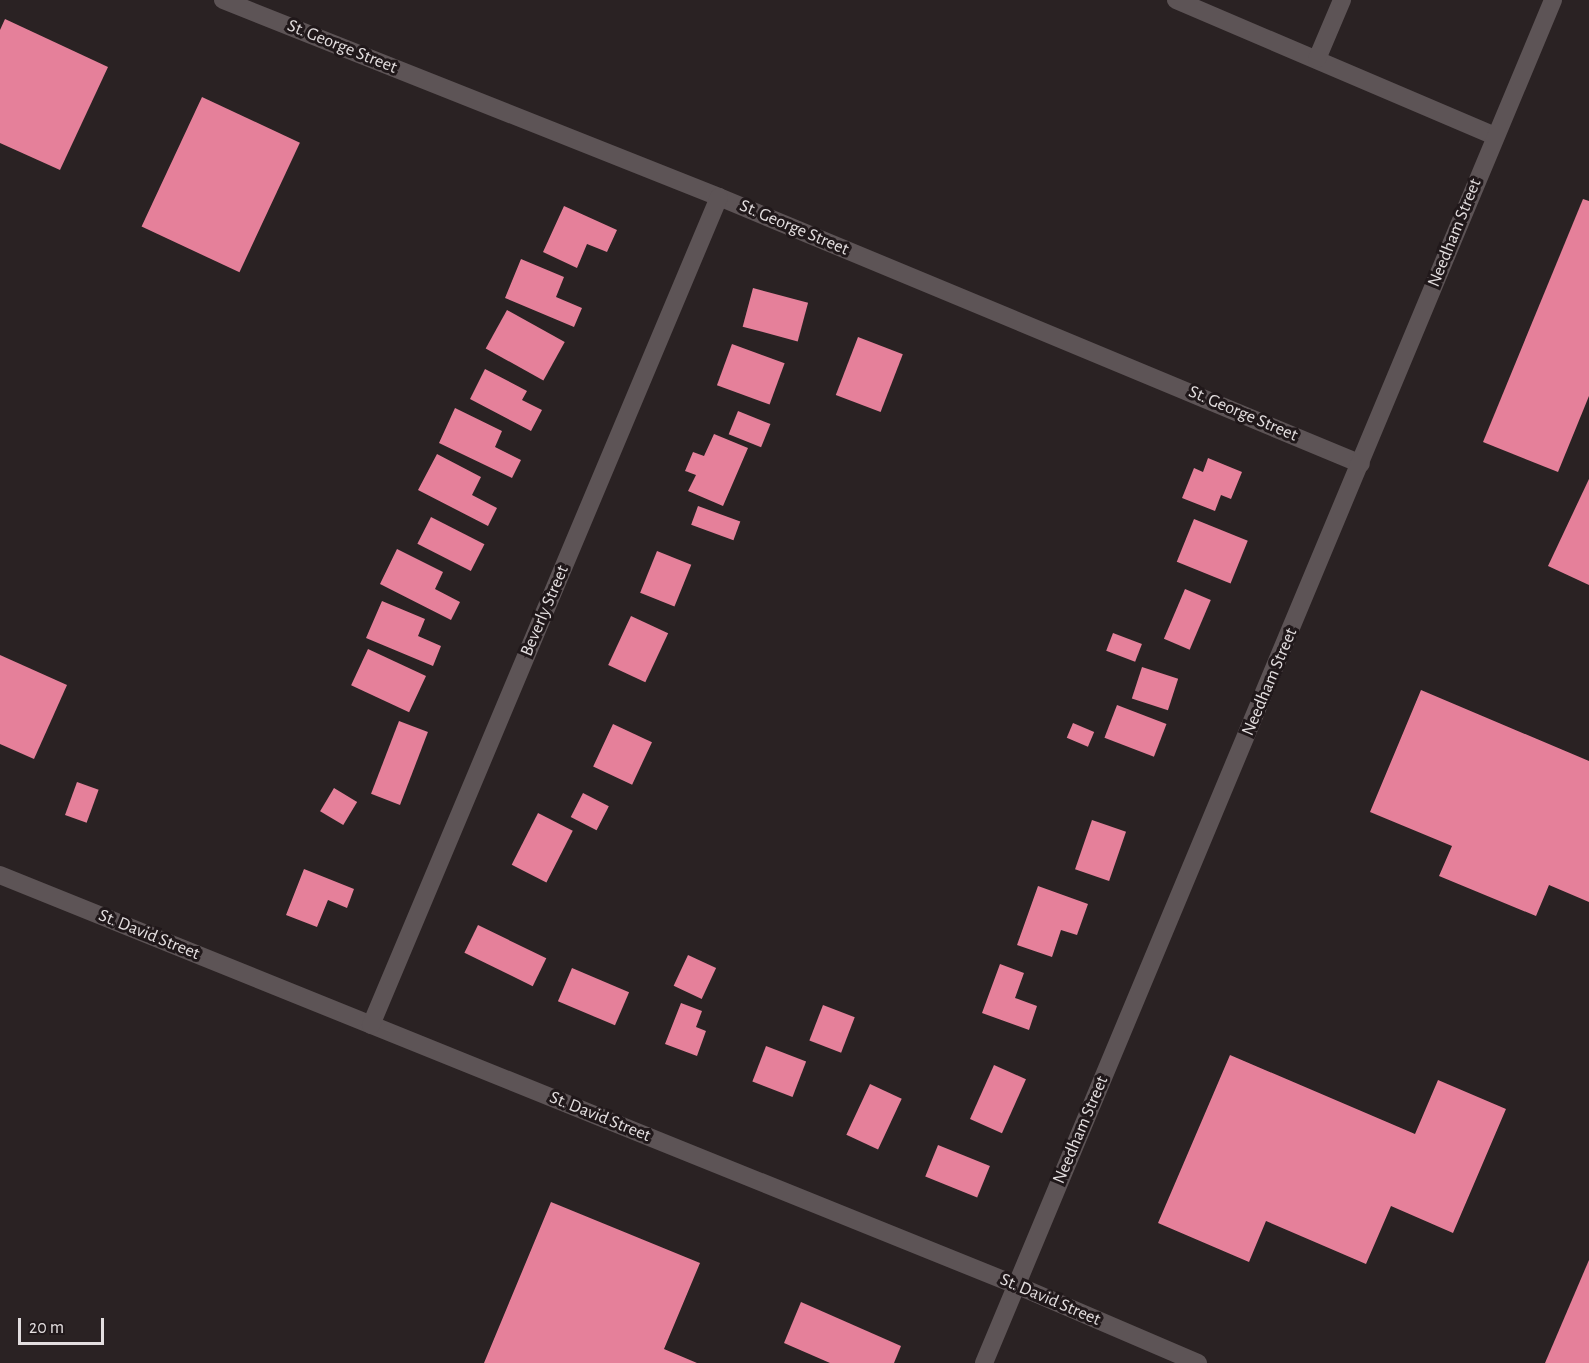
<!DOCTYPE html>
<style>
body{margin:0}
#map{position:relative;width:1589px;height:1363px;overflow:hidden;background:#2a2223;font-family:"Alegreya Sans",sans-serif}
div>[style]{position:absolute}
.building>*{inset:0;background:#e5809a;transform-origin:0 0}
.minor>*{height:18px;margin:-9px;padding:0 9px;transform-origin:9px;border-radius:9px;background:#5d5456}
span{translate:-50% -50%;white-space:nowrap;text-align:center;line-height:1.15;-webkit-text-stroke:6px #20181a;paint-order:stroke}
.street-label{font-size:18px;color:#e3dedf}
.scale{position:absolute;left:18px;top:1318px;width:86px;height:27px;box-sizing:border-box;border:3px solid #e3dedf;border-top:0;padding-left:8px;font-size:18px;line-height:21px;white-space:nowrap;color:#e3dedf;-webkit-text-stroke:4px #20181a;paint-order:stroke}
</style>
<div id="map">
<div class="building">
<i style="clip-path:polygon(5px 19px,108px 67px,60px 170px,0 143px,0 30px)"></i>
<i style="left:202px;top:97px;width:108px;height:143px;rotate:25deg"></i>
<i style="clip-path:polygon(1583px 199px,1589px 201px,1589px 396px,1558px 472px,1483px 442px)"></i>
<i style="clip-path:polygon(564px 206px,617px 230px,607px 252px,587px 244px,577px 268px,543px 252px)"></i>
<i style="clip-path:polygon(521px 259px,564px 277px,556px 297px,582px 308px,574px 327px,505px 298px)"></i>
<i style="left:753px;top:288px;width:57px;height:40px;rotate:15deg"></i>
<i style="left:507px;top:310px;width:66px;height:44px;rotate:29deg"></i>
<i style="left:858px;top:337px;width:48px;height:62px;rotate:21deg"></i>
<i style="left:732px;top:344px;width:56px;height:44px;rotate:20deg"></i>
<i style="clip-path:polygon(485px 369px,527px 391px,522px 400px,542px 410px,531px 431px,470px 399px)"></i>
<i style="clip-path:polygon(455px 408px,502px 431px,495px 447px,521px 460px,512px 478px,439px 443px)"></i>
<i style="left:738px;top:411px;width:35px;height:25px;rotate:22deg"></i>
<i style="clip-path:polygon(714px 434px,748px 448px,723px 506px,688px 491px,696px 475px,685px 471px,693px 452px,704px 456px)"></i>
<i style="clip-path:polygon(437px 454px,481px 477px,472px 495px,497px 508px,488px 526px,418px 490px)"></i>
<i style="clip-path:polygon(1208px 458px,1242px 472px,1231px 499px,1221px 495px,1215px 511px,1182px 498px,1194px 468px,1203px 472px)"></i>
<i style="clip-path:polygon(1589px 479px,1589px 585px,1548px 566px)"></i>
<i style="left:698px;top:506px;width:45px;height:20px;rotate:20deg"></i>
<i style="left:431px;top:517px;width:60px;height:30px;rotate:27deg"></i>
<i style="left:1194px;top:519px;width:58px;height:46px;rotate:22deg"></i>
<i style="clip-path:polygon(397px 549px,443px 572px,435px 589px,460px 602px,451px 620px,380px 584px)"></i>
<i style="left:657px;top:551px;width:37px;height:45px;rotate:22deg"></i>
<i style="left:1185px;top:589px;width:28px;height:54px;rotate:23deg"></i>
<i style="clip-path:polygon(382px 601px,425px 619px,418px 636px,441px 646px,433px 666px,366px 638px)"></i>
<i style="left:631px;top:616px;width:41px;height:54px;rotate:25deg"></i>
<i style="left:1113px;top:633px;width:31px;height:19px;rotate:21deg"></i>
<i style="left:368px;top:649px;width:64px;height:40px;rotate:25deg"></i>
<i style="clip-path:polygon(0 655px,67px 685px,34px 759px,0 744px)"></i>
<i style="left:1142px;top:667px;width:38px;height:33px;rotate:18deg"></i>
<i style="clip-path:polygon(1421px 690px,1589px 761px,1589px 902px,1549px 885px,1536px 916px,1439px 876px,1452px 846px,1370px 812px)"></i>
<i style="left:1117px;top:705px;width:53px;height:35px;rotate:21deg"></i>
<i style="left:399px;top:721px;width:31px;height:78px;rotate:21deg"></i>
<i style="left:1073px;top:723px;width:23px;height:16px;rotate:23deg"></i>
<i style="left:613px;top:724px;width:43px;height:47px;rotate:25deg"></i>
<i style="left:77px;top:782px;width:23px;height:35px;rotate:20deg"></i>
<i style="left:334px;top:788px;width:27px;height:27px;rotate:31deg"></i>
<i style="left:583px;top:793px;width:29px;height:27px;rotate:27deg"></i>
<i style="left:538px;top:813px;width:39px;height:58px;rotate:27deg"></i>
<i style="left:1092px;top:820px;width:36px;height:52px;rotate:19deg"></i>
<i style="clip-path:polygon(304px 869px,354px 889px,347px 908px,328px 900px,317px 927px,286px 915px)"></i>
<i style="clip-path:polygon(1038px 886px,1088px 904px,1077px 935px,1061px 930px,1052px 957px,1017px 945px)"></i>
<i style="left:478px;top:925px;width:76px;height:31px;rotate:26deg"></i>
<i style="left:688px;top:955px;width:31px;height:34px;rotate:25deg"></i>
<i style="clip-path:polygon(1000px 964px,1024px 973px,1015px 998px,1037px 1006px,1029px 1030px,982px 1013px)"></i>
<i style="left:572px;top:968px;width:62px;height:36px;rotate:23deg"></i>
<i style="clip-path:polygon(681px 1003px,702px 1011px,696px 1027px,706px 1031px,697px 1056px,665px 1044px)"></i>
<i style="left:823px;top:1005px;width:34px;height:38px;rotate:21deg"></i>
<i style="left:766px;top:1046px;width:43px;height:38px;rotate:21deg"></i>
<i style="clip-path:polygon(1230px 1055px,1415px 1134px,1438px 1080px,1506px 1109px,1453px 1233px,1391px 1206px,1366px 1264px,1266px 1221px,1249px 1262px,1158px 1223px)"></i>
<i style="left:994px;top:1065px;width:35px;height:59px;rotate:24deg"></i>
<i style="left:870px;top:1084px;width:35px;height:56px;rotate:25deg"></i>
<i style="left:938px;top:1145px;width:56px;height:34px;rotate:22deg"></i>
<i style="clip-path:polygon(551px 1202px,700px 1263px,664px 1349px,697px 1363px,484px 1363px)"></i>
<i style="clip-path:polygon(1589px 1260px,1589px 1363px,1545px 1363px)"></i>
<i style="clip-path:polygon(801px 1302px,901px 1346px,894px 1363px,830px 1363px,784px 1343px)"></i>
</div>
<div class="minor">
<i style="left:223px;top:0;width:534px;rotate:21.66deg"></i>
<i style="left:719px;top:197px;width:695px;rotate:22.58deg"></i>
<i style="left:1176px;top:0;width:347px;rotate:23.1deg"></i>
<i style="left:1317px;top:59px;width:64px;rotate:-67deg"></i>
<i style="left:0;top:875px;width:1096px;rotate:21.98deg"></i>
<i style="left:1016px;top:1285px;width:198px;rotate:23.2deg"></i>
<i style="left:371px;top:1025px;width:898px;rotate:-67.2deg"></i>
<i style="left:984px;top:1363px;width:1477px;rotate:-67.34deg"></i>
</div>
<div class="street-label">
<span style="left:342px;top:47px;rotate:22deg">St. George Street</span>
<span style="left:794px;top:228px;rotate:23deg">St. George Street</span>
<span style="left:1455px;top:233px;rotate:-68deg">Needham Street</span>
<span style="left:1243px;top:414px;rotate:23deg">St. George Street</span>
<span style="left:545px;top:611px;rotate:-67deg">Beverly Street</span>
<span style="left:1270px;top:682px;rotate:-67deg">Needham Street</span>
<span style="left:149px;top:935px;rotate:22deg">St. David Street</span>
<span style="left:600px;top:1117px;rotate:22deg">St. David Street</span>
<span style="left:1081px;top:1130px;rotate:-67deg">Needham Street</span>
<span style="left:1050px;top:1300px;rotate:23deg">St. David Street</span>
</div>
<div class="scale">20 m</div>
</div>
